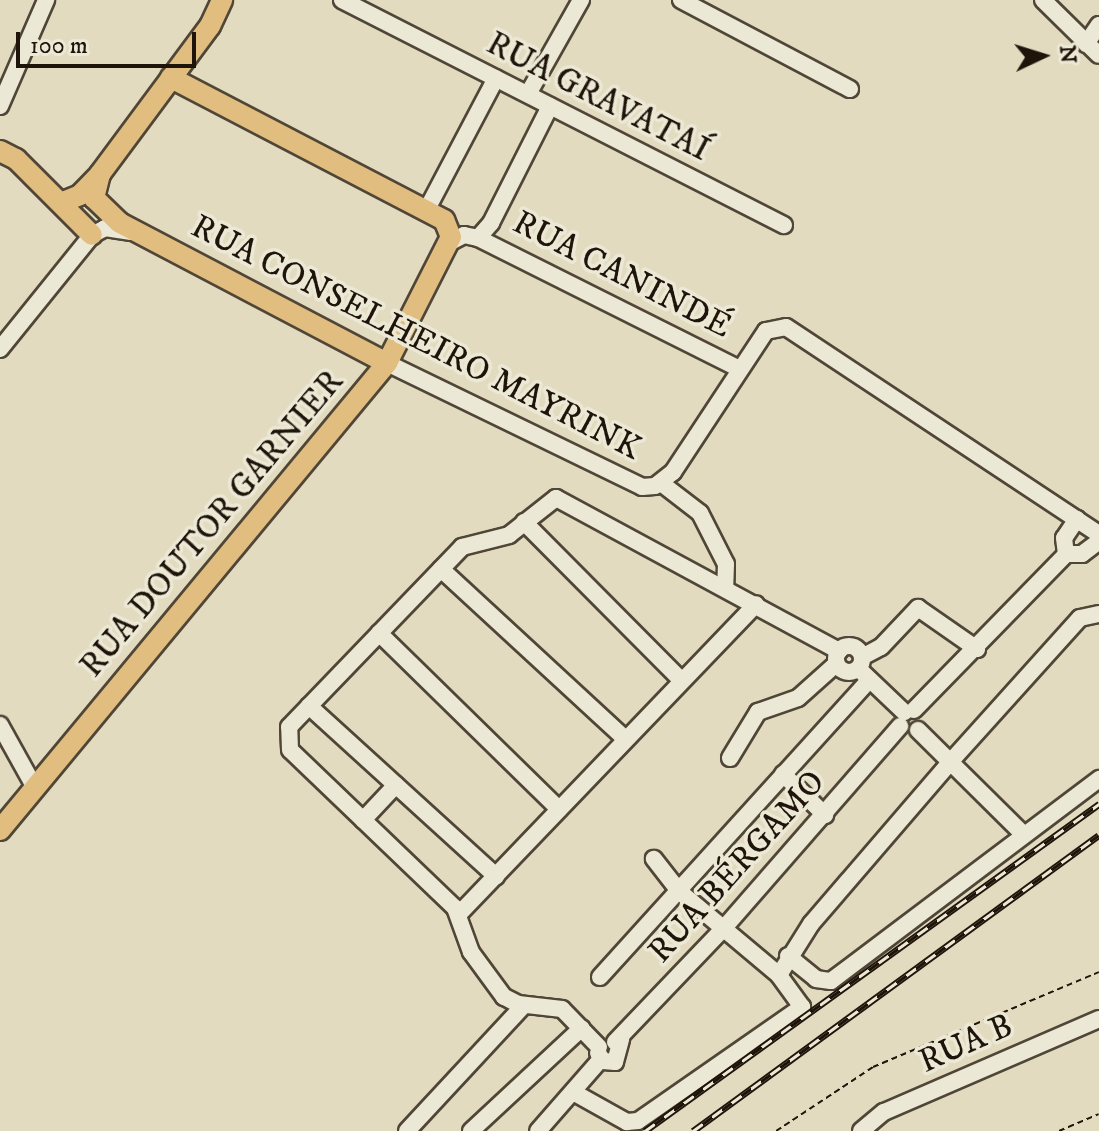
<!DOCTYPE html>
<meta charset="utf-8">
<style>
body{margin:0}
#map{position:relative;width:1099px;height:1131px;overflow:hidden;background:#e2dbc0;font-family:"IM FELL DW Pica",serif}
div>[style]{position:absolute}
.path>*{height:2px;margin-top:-1px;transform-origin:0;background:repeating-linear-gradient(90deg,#1f1409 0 6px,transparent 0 10px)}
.roads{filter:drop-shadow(2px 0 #504637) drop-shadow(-2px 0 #504637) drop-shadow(0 2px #504637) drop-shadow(0 -2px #504637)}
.minor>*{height:16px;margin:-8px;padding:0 8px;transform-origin:8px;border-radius:8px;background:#ece8d6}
.minor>.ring{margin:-8px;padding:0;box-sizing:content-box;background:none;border:16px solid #ece8d6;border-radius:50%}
.major>*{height:20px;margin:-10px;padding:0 10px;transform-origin:10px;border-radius:10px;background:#e1be80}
.rail>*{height:7px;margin-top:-3.5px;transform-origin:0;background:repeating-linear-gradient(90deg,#ece8d6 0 12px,#1f1409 0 24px);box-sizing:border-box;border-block:2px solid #1f1409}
span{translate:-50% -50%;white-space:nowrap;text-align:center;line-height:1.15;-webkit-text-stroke:7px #ece8d6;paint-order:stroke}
.street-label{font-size:34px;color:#1f1409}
.north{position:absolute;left:1003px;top:16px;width:80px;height:80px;-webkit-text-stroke:6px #ece8d6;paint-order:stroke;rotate:86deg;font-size:22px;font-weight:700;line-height:32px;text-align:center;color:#1f1409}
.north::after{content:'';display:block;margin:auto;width:28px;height:36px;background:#1f1409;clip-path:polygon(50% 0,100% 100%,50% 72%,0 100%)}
.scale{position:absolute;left:16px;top:32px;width:180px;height:36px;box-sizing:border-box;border:4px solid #1f1409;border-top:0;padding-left:10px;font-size:24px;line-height:28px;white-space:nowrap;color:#1f1409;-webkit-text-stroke:6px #ece8d6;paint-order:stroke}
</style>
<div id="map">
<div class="path">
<i style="left:776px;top:1131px;width:116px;rotate:-33.4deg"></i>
<i style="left:873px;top:1067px;width:245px;rotate:-22.8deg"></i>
<i style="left:1059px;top:1131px;width:43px;rotate:-23deg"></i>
</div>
<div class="roads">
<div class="minor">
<i style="left:342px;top:0;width:496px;rotate:27deg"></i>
<i style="left:681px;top:0;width:191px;rotate:27.8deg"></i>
<i style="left:1043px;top:0;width:78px;rotate:44.5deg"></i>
<i style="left:1086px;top:44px;width:23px;rotate:-56deg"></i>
<i style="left:528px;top:94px;width:108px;rotate:-60.6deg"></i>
<i style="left:0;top:106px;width:116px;rotate:-66.5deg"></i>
<i style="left:426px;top:211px;width:150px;rotate:-62.2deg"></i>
<i style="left:478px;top:238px;width:20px;rotate:-49deg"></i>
<i style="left:491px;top:223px;width:131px;rotate:-63.2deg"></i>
<i style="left:449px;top:243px;width:17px;rotate:-28deg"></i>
<i style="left:464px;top:235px;width:14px;rotate:12deg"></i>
<i style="left:478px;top:238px;width:291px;rotate:26.6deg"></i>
<i style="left:0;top:349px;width:146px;rotate:-51.1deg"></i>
<i style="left:92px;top:235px;width:15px;rotate:-28deg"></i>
<i style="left:105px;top:228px;width:25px;rotate:9deg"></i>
<i style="left:387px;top:363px;width:284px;rotate:25.9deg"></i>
<i style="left:642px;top:487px;width:13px;rotate:-4deg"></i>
<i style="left:655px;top:486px;width:23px;rotate:-38deg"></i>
<i style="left:673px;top:472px;width:169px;rotate:-56.6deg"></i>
<i style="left:766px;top:331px;width:20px;rotate:-11deg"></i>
<i style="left:786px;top:327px;width:375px;rotate:33.5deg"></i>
<i style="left:661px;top:483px;width:49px;rotate:37.6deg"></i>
<i style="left:700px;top:513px;width:57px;rotate:63deg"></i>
<i style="left:726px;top:564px;width:23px;rotate:92deg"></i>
<i style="left:1077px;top:519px;width:23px;rotate:124deg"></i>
<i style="left:1064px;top:538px;width:16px;rotate:83deg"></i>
<i style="left:1066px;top:554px;width:16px"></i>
<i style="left:1082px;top:554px;width:21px;rotate:-37deg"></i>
<i style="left:524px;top:522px;width:223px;rotate:45.2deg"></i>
<i style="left:441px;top:569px;width:251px;rotate:42.7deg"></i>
<i style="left:379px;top:633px;width:252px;rotate:44.4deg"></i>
<i class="ring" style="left:836px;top:646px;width:10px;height:10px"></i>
<i style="left:862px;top:657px;width:21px;rotate:-28deg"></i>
<i style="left:881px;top:647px;width:54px;rotate:-46.5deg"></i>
<i style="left:918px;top:608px;width:72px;rotate:34.8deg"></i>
<i style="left:863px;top:673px;width:57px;rotate:43.6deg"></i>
<i style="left:309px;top:706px;width:253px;rotate:42.3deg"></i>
<i style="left:914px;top:710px;width:218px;rotate:-45.7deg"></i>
<i style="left:0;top:725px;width:72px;rotate:60.9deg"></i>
<i style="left:918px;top:730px;width:148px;rotate:44.7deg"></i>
<i style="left:730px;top:758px;width:54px;rotate:-58.7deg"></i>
<i style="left:758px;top:712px;width:42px;rotate:-19.3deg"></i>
<i style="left:798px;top:698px;width:51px;rotate:-41.8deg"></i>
<i style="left:783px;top:774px;width:59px;rotate:44.3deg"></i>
<i style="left:363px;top:820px;width:48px;rotate:-46.7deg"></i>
<i style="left:459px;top:914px;width:429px;rotate:-46.2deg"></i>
<i style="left:788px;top:956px;width:36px;rotate:39deg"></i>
<i style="left:816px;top:979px;width:15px;rotate:8deg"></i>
<i style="left:831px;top:981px;width:336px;rotate:-37deg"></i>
<i style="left:779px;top:975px;width:60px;rotate:-57.9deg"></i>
<i style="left:811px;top:924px;width:216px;rotate:-49.3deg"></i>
<i style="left:952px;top:760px;width:191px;rotate:-48deg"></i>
<i style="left:1080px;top:618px;width:19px;rotate:-12deg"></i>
<i style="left:600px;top:977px;width:401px;rotate:-47.8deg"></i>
<i style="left:615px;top:1042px;width:158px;rotate:-46.3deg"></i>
<i style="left:724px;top:928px;width:268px;rotate:-48.9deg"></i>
<i style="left:599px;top:1047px;width:53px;rotate:-134.2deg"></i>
<i style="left:562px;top:1009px;width:44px;rotate:-173.5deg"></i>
<i style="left:518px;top:1004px;width:16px;rotate:-153deg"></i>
<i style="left:504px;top:997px;width:56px;rotate:-126.3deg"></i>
<i style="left:471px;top:952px;width:47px;rotate:-110deg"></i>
<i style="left:455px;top:908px;width:228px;rotate:-136.2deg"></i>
<i style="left:290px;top:750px;width:23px;rotate:-92deg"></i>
<i style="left:289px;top:727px;width:250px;rotate:-46.1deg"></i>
<i style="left:462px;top:547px;width:49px;rotate:-14.3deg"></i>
<i style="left:509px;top:535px;width:60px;rotate:-38.2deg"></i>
<i style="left:556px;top:498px;width:322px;rotate:28.4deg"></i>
<i style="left:598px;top:1053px;width:9px;rotate:58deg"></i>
<i style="left:603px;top:1061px;width:12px;rotate:5deg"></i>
<i style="left:615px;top:1062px;width:24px;rotate:-75deg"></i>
<i style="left:573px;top:1092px;width:62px;rotate:29.1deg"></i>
<i style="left:627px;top:1122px;width:11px;rotate:-5deg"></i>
<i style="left:638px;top:1121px;width:200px;rotate:-34.8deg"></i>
<i style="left:802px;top:1007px;width:39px;rotate:-126deg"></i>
<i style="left:779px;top:975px;width:131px;rotate:-140deg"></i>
<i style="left:679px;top:891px;width:41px;rotate:-128deg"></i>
<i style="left:407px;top:1131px;width:172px;rotate:-47.1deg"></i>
<i style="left:471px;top:1131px;width:151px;rotate:-42.9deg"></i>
<i style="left:538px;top:1131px;width:96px;rotate:-48.8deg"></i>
<i style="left:861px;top:1131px;width:30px;rotate:-40deg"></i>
<i style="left:884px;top:1112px;width:234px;rotate:-23.4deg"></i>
</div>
<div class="major">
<i style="left:0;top:151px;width:18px;rotate:27deg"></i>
<i style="left:16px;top:159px;width:107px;rotate:45deg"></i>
<i style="left:100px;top:174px;width:25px;rotate:104deg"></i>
<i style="left:94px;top:198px;width:36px;rotate:44deg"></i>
<i style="left:120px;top:223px;width:301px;rotate:27.7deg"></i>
<i style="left:63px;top:202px;width:18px;rotate:-22deg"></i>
<i style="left:80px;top:195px;width:29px;rotate:-46deg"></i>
<i style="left:100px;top:174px;width:184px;rotate:-53.4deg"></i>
<i style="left:210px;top:26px;width:29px;rotate:-65deg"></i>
<i style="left:0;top:830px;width:607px;rotate:-50.35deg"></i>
<i style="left:387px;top:363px;width:141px;rotate:-63.1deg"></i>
<i style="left:451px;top:237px;width:18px;rotate:-112deg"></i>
<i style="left:444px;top:220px;width:308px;rotate:-152.5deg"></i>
</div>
</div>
<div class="rail">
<i style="left:645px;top:1131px;width:560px;rotate:-35.76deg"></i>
<i style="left:693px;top:1131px;width:502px;rotate:-36.09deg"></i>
</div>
<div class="street-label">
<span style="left:598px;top:97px;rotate:27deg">RUA GRAVATAÍ</span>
<span style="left:622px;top:275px;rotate:27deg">RUA CANINDÉ</span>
<span style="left:416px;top:338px;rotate:27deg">RUA CONSELHEIRO MAYRINK</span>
<span style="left:212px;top:524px;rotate:-50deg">RUA DOUTOR GARNIER</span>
<span style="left:737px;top:867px;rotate:-48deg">RUA BÉRGAMO</span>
<span style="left:966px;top:1044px;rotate:-24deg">RUA B</span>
</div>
<div class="north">N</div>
<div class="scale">100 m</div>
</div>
